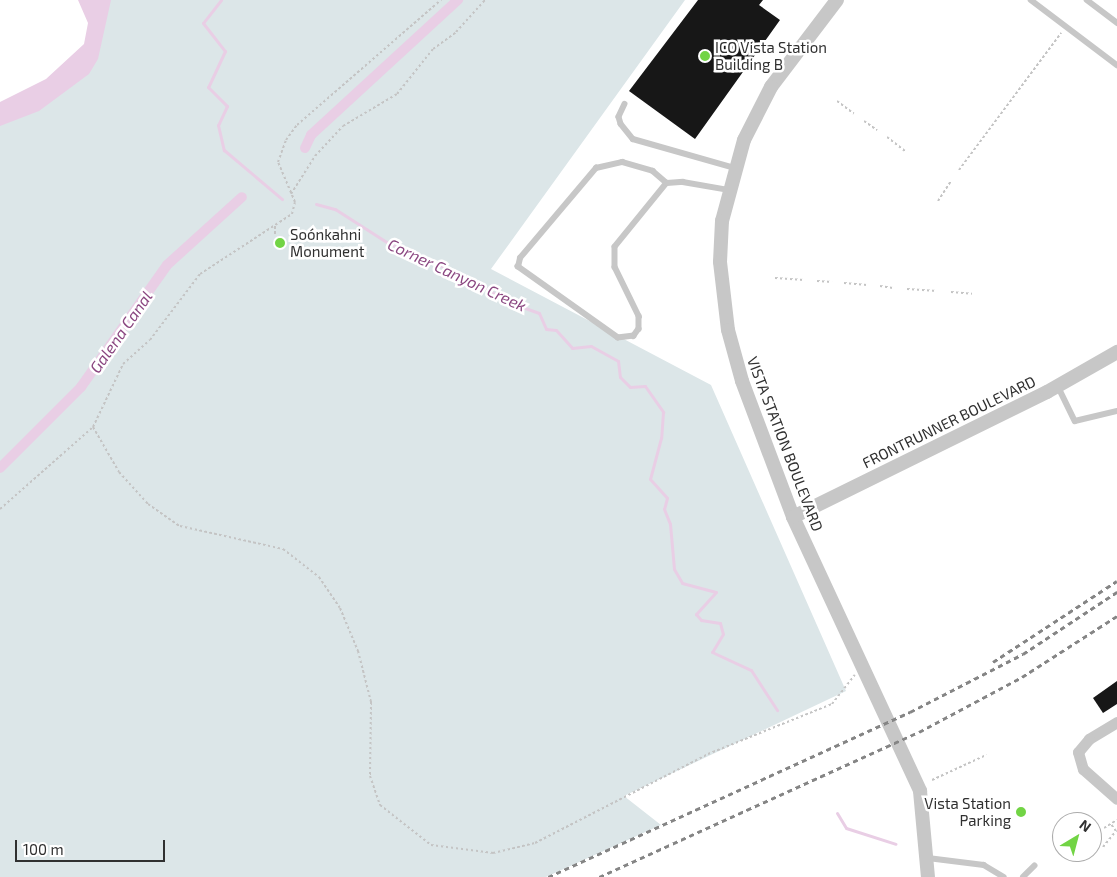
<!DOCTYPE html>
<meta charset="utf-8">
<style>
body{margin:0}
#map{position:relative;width:1117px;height:877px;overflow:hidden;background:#fff;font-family:"Exo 2",sans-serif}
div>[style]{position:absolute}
.green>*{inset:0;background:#dce6e8}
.water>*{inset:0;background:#e9cee5}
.stream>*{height:3px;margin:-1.5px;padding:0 1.5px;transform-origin:1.5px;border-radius:1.5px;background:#e9cee5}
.canal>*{height:10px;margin:-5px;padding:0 5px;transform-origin:5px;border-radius:5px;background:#e9cee5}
.building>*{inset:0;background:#171717}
.path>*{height:2px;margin-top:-1px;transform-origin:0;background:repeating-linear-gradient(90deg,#c4c4c4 0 2.5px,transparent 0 5px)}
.service>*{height:5.5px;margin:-2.75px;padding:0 2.75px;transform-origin:2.75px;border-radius:2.75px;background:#c7c7c7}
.minor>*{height:11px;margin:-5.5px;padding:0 5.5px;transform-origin:5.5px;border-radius:5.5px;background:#c7c7c7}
.tertiary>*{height:14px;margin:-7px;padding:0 7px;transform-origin:7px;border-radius:7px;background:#c7c7c7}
.rail>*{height:3px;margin-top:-1.5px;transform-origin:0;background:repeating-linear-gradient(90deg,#858585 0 5px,transparent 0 9px)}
.dots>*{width:14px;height:14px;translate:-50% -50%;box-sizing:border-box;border:2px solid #fff;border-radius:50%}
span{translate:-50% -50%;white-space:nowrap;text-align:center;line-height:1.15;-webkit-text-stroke:5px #fff;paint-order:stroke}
.poi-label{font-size:15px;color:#303030}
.left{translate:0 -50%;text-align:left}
.right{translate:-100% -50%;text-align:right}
.street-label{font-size:15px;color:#303030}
.water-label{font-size:16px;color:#8a4680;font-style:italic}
.north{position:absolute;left:1052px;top:812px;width:50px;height:50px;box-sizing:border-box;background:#fff;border:1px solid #acacac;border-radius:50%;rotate:37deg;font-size:14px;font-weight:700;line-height:20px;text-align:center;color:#303030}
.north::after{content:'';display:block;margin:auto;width:18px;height:22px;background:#72d445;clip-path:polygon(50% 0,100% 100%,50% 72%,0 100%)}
.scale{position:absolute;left:15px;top:840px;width:150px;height:22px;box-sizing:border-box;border:2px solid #303030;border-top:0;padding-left:6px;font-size:15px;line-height:18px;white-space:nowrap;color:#303030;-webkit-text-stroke:4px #fff;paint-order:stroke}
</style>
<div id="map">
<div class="green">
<i style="clip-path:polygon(104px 0,685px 0,491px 269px,711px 385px,846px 691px,624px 796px,661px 825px,546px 877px,0 877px,0 115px,71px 84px)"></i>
</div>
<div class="water">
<i style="clip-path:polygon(78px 0,111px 0,98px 59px,89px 74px,39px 111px,0 126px,0 102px,46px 79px,84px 44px,88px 23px)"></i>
</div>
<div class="stream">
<i style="left:221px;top:0;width:29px;rotate:128deg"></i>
<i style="left:203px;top:23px;width:36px;rotate:52deg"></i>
<i style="left:225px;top:51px;width:40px;rotate:115deg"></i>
<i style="left:208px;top:87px;width:27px;rotate:45deg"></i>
<i style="left:227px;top:106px;width:21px;rotate:115deg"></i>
<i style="left:218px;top:125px;width:26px;rotate:77deg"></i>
<i style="left:224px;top:150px;width:76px;rotate:40.2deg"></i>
<i style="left:316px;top:204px;width:20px;rotate:15deg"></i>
<i style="left:335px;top:209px;width:63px;rotate:32.7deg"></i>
<i style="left:388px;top:243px;width:89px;rotate:23.1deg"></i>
<i style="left:470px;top:278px;width:43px;rotate:32.6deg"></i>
<i style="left:506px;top:301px;width:35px;rotate:20deg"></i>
<i style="left:539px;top:313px;width:17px;rotate:66deg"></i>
<i style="left:546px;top:329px;width:10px;rotate:6deg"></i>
<i style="left:556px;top:330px;width:24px;rotate:48deg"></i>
<i style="left:572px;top:348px;width:19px;rotate:-6deg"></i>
<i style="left:591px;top:346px;width:31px;rotate:29deg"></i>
<i style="left:618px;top:361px;width:16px;rotate:83deg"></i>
<i style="left:620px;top:377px;width:14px;rotate:45deg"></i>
<i style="left:630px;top:387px;width:15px;rotate:-4deg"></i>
<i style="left:645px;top:386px;width:32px;rotate:55deg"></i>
<i style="left:663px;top:412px;width:26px;rotate:94deg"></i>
<i style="left:661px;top:438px;width:42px;rotate:105deg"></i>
<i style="left:650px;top:479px;width:25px;rotate:48deg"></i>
<i style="left:667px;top:498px;width:11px;rotate:105deg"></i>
<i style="left:664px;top:509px;width:16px;rotate:68deg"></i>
<i style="left:670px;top:524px;width:45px;rotate:84.9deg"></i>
<i style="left:674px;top:569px;width:16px;rotate:60deg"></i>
<i style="left:682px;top:583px;width:35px;rotate:15deg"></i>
<i style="left:716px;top:592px;width:30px;rotate:132deg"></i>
<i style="left:696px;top:614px;width:8px;rotate:50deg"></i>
<i style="left:701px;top:620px;width:19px;rotate:9deg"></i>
<i style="left:720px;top:623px;width:11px;rotate:75deg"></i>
<i style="left:723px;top:634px;width:21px;rotate:121deg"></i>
<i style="left:712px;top:652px;width:43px;rotate:24.8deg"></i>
<i style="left:751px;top:670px;width:48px;rotate:57deg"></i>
<i style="left:837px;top:813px;width:17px;rotate:59deg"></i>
<i style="left:846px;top:828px;width:52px;rotate:17.7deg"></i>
</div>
<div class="canal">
<i style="left:305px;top:148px;width:14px;rotate:-65deg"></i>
<i style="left:311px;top:135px;width:200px;rotate:-42.6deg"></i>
<i style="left:0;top:468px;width:115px;rotate:-45deg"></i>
<i style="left:81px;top:387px;width:149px;rotate:-54.8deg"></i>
<i style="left:167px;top:265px;width:101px;rotate:-42.2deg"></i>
</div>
<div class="building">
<i style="clip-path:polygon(698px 0,763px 0,759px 5px,780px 20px,695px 139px,629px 91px)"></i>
<i style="clip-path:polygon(1117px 681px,1117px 704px,1103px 713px,1093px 698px)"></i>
</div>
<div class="path">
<i style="left:837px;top:101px;width:21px;rotate:37deg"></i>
<i style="left:864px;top:121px;width:16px;rotate:35deg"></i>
<i style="left:887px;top:137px;width:23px;rotate:38deg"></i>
<i style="left:959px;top:170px;width:171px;rotate:-53.3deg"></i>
<i style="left:291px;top:194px;width:45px;rotate:-57.7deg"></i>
<i style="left:315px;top:156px;width:41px;rotate:-47deg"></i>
<i style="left:343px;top:126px;width:63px;rotate:-30.7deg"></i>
<i style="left:397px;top:94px;width:58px;rotate:-51.3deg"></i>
<i style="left:433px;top:49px;width:29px;rotate:-36deg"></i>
<i style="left:456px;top:32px;width:43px;rotate:-47.8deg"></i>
<i style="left:938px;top:201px;width:24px;rotate:-57deg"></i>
<i style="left:275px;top:226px;width:8px;rotate:90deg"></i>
<i style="left:775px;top:278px;width:29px;rotate:4deg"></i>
<i style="left:817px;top:281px;width:15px;rotate:4deg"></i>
<i style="left:844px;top:283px;width:23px;rotate:5deg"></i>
<i style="left:880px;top:286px;width:13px;rotate:9deg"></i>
<i style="left:907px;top:289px;width:30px;rotate:4deg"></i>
<i style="left:951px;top:292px;width:21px;rotate:5deg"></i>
<i style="left:93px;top:427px;width:52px;rotate:60deg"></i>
<i style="left:119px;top:472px;width:43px;rotate:47.8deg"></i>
<i style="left:148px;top:504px;width:39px;rotate:35deg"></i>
<i style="left:180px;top:526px;width:106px;rotate:12.6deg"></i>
<i style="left:283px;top:549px;width:46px;rotate:37.9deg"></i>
<i style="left:319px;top:577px;width:37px;rotate:56deg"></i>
<i style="left:340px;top:608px;width:47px;rotate:67.3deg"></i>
<i style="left:358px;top:651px;width:53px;rotate:75.7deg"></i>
<i style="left:371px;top:702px;width:74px;rotate:90.8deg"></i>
<i style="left:370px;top:776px;width:31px;rotate:71deg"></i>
<i style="left:380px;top:805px;width:65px;rotate:38.1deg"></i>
<i style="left:431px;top:845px;width:63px;rotate:7.4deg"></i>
<i style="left:493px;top:853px;width:43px;rotate:-13.4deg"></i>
<i style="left:535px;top:843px;width:195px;rotate:-27.2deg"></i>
<i style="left:708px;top:754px;width:134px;rotate:-22deg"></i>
<i style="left:832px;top:704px;width:37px;rotate:-52deg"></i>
<i style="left:0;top:509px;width:124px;rotate:-41.4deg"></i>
<i style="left:93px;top:427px;width:70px;rotate:-64.5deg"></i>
<i style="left:123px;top:364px;width:36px;rotate:-42deg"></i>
<i style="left:150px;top:340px;width:83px;rotate:-52.9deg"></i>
<i style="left:200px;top:274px;width:110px;rotate:-33.1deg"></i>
<i style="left:292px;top:214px;width:12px;rotate:-76deg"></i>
<i style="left:295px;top:202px;width:43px;rotate:-113deg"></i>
<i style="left:278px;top:162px;width:23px;rotate:-70deg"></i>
<i style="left:286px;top:140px;width:19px;rotate:-54deg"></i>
<i style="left:297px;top:125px;width:191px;rotate:-41deg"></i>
<i style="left:932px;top:780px;width:60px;rotate:-24.8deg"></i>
<i style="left:1104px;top:828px;width:15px;rotate:-32deg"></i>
<i style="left:1103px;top:847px;width:21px;rotate:-51deg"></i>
<i style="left:1116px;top:831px;width:9px;rotate:-126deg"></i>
</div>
<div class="service">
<i style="left:1031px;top:0;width:108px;rotate:37.1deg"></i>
<i style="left:1087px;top:0;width:38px;rotate:37deg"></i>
<i style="left:625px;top:104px;width:14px;rotate:115deg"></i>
<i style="left:619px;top:117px;width:7px;rotate:74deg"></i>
<i style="left:621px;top:124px;width:19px;rotate:51deg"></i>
<i style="left:633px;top:139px;width:106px;rotate:15.9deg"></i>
<i style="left:667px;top:183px;width:82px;rotate:129.1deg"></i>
<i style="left:615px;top:247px;width:20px;rotate:90deg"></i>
<i style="left:615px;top:267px;width:55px;rotate:63.9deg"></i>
<i style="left:639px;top:316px;width:13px;rotate:90deg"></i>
<i style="left:639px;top:329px;width:9px;rotate:126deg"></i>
<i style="left:634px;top:336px;width:16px;rotate:173deg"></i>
<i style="left:618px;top:338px;width:123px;rotate:-144.6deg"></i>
<i style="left:518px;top:267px;width:9px;rotate:-77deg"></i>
<i style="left:520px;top:258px;width:118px;rotate:-49.8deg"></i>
<i style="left:596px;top:168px;width:27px;rotate:-13deg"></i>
<i style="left:622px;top:162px;width:32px;rotate:16deg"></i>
<i style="left:653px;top:171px;width:18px;rotate:41deg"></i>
<i style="left:667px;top:183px;width:16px;rotate:-4deg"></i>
<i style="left:683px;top:182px;width:47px;rotate:9.9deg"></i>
<i style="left:1058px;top:386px;width:39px;rotate:64deg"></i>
<i style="left:1075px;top:421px;width:43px;rotate:-13.4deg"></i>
<i style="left:928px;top:858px;width:56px;rotate:7.1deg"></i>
<i style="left:984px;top:865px;width:23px;rotate:31deg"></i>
<i style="left:1023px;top:877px;width:16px;rotate:-45deg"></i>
</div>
<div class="minor">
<i style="left:1117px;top:722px;width:33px;rotate:149deg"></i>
<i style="left:1089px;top:739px;width:17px;rotate:130deg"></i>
<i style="left:1078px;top:752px;width:18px;rotate:74deg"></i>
<i style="left:1083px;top:769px;width:45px;rotate:41.4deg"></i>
</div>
<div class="tertiary">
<i style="left:837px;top:0;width:109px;rotate:127.2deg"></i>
<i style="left:771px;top:87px;width:59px;rotate:117deg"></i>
<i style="left:744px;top:140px;width:84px;rotate:105.2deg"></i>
<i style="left:722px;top:221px;width:41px;rotate:92.8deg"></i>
<i style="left:720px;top:262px;width:68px;rotate:83.3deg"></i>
<i style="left:728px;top:330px;width:53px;rotate:74.6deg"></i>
<i style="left:742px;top:381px;width:145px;rotate:69.4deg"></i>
<i style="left:793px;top:517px;width:302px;rotate:65.1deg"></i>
<i style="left:920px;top:791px;width:86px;rotate:84.7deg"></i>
<i style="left:793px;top:517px;width:283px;rotate:-26.2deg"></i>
<i style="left:1047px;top:392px;width:81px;rotate:-29.7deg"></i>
</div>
<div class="rail">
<i style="left:993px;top:662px;width:148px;rotate:-33.2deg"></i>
<i style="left:548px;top:877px;width:398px;rotate:-24.5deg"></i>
<i style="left:910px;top:712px;width:127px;rotate:-27.2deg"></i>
<i style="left:1023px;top:654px;width:113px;rotate:-33.4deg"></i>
<i style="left:599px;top:877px;width:351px;rotate:-24.4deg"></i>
<i style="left:919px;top:732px;width:117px;rotate:-28.1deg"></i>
<i style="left:1022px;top:677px;width:113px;rotate:-32.7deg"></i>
</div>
<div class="dots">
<i style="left:705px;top:56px;background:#72d445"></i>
<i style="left:280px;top:243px;background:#72d445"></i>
<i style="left:1021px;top:812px;background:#72d445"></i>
</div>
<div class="poi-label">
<span class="left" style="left:715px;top:56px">ICO Vista Station<br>Building B</span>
<span class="left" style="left:290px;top:243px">Soónkahni<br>Monument</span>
<span class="right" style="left:1011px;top:812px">Vista Station<br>Parking</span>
</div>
<div class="street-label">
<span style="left:949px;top:422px;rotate:-26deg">FRONTRUNNER BOULEVARD</span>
<span style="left:785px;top:444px;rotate:69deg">VISTA STATION BOULEVARD</span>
</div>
<div class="water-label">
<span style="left:457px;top:275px;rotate:25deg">Corner Canyon Creek</span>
<span style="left:121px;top:332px;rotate:-55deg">Galena Canal</span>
</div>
<div class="north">N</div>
<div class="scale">100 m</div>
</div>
